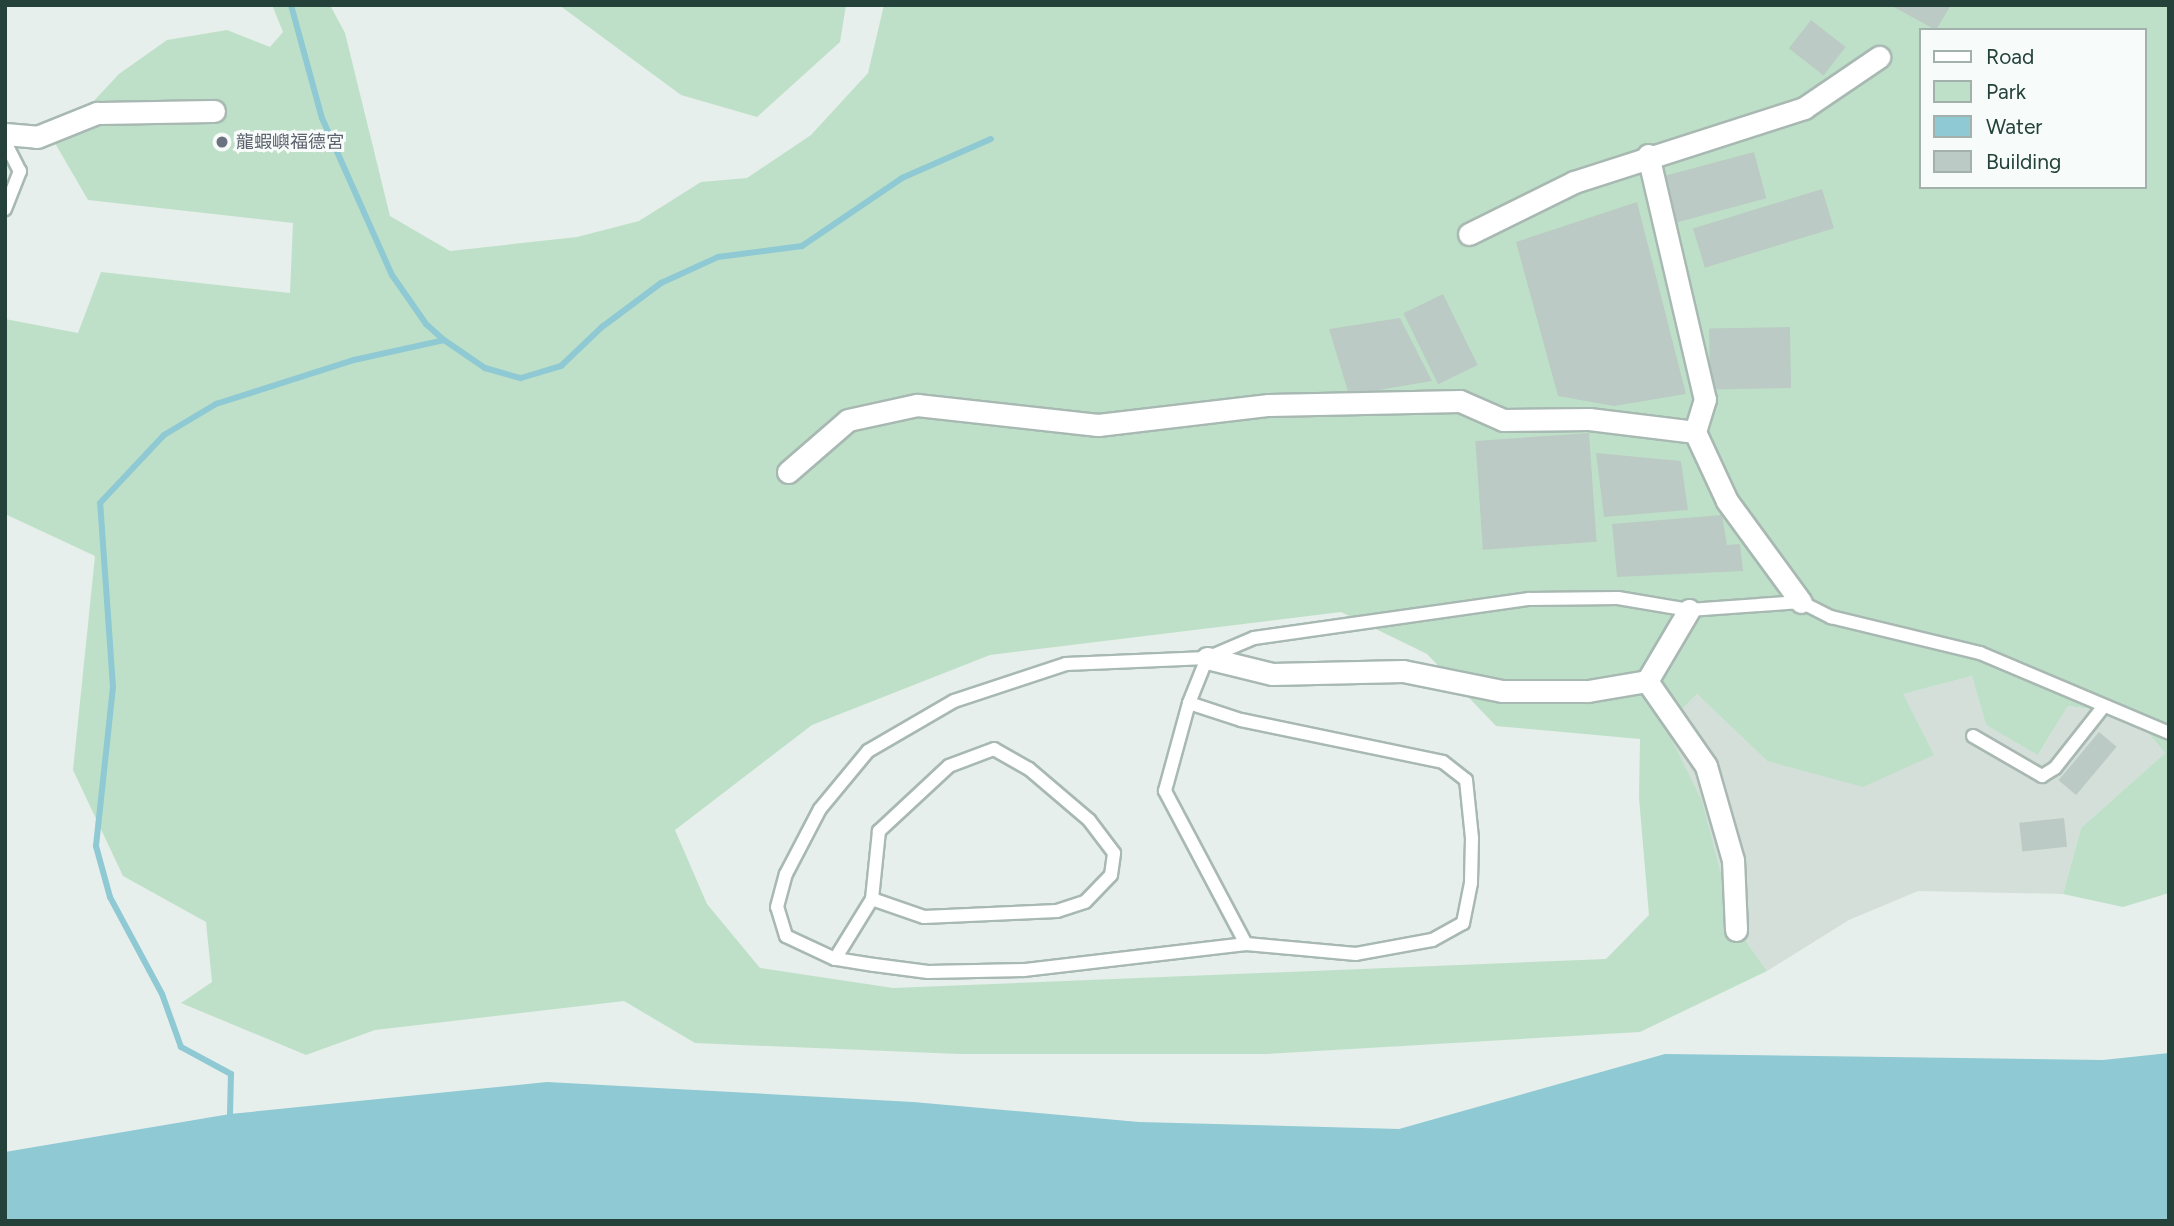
<!DOCTYPE html>
<meta charset="utf-8">
<style>
body{margin:0}
#map{position:relative;width:2174px;height:1226px;overflow:hidden;background:#e6efeb;font-family:Figtree,"Noto Sans TC",sans-serif}
div>[style]{position:absolute}
.built>*{inset:0;background:#d4dfda}
.green>*{inset:0;background:#bfe0c8}
.water>*{inset:0;background:#8ec9d4}
.stream>*{height:6px;margin:-3px;padding:0 3px;transform-origin:3px;border-radius:3px;background:#8ec9d4}
.building>*{inset:0;background:#bbcac4;transform-origin:0 0}
.roads{filter:drop-shadow(2px 0 #a8b8b2) drop-shadow(-2px 0 #a8b8b2) drop-shadow(0 2px #a8b8b2) drop-shadow(0 -2px #a8b8b2)}
.lane>*{height:12px;margin:-6px;padding:0 6px;transform-origin:6px;border-radius:6px;background:#fff}
.street>*{height:21px;margin:-10.5px;padding:0 10.5px;transform-origin:10.5px;border-radius:10.5px;background:#fff}
.dots>*{width:19px;height:19px;translate:-50% -50%;box-sizing:border-box;border:4px solid #f7fbf9;border-radius:50%}
span{translate:-50% -50%;white-space:nowrap;text-align:center;line-height:1.15;-webkit-text-stroke:6px #f7fbf9;paint-order:stroke}
.worship-label{font-size:18px;color:#5b616d}
.left{translate:0 -50%;text-align:left}
.frame{position:absolute;inset:0;border:7px solid #24423a;pointer-events:none}
.legend{position:absolute;left:1919px;top:28px;width:228px;height:161px;box-sizing:border-box;background:#f7fbf9;border:2px solid #a3b1ad;margin:0;padding:9px 12px;list-style:none;font-size:21px;color:#24423a}
.legend li{display:flex;align-items:center;gap:14px;height:35px}
.legend b{width:35px;border:2px solid #a3b1ad}
</style>
<div id="map">
<div class="built">
<i style="clip-path:polygon(1972px 676px,1986px 725px,2039px 754px,2068px 706px,2133px 715px,2165px 753px,2081px 828px,2063px 894px,1918px 891px,1849px 920px,1767px 971px,1734px 924px,1664px 726px,1697px 694px,1767px 761px,1902px 694px)"></i>
</div>
<div class="green">
<i style="clip-path:polygon(evenodd,272px 5px,330px 5px,345px 33px,390px 216px,450px 251px,577px 237px,639px 221px,701px 182px,747px 178px,811px 135px,868px 73px,884px 5px,2169px 5px,2169px 893px,2123px 907px,2063px 894px,2081px 828px,2165px 753px,2133px 715px,2068px 706px,2038px 755px,1986px 725px,1972px 676px,1903px 694px,1934px 755px,1863px 787px,1767px 761px,1697px 694px,1665px 726px,1702px 801px,1734px 924px,1767px 971px,1640px 1032px,1267px 1054px,959px 1054px,695px 1043px,624px 1001px,375px 1030px,306px 1055px,181px 1003px,212px 982px,206px 922px,123px 876px,73px 770px,95px 556px,5px 514px,5px 319px,78px 333px,101px 272px,290px 293px,293px 223px,88px 200px,48px 131px,90px 105px,119px 74px,167px 40px,227px 30px,270px 47px,283px 32px,272px 5px,1920px 30px,2144px 30px,2144px 187px,1920px 187px,1920px 30px,272px 5px,1341px 612px,1427px 654px,1496px 726px,1640px 739px,1639px 798px,1649px 915px,1606px 959px,893px 988px,760px 968px,707px 904px,675px 830px,812px 725px,990px 655px,1341px 612px)"></i>
<i style="clip-path:polygon(559px 5px,846px 5px,840px 42px,757px 117px,681px 95px)"></i>
</div>
<div class="water">
<i style="clip-path:polygon(2169px 1053px,2169px 1221px,5px 1221px,5px 1152px,230px 1114px,547px 1082px,913px 1102px,1139px 1122px,1399px 1129px,1665px 1054px,2103px 1060px)"></i>
</div>
<div class="stream">
<i style="left:291px;top:5px;width:117px;rotate:74.7deg"></i>
<i style="left:322px;top:118px;width:172px;rotate:66deg"></i>
<i style="left:392px;top:275px;width:60px;rotate:55.2deg"></i>
<i style="left:426px;top:324px;width:24px;rotate:42deg"></i>
<i style="left:230px;top:1114px;width:40px;rotate:-88.6deg"></i>
<i style="left:231px;top:1074px;width:57px;rotate:-151.6deg"></i>
<i style="left:181px;top:1047px;width:56px;rotate:-109.7deg"></i>
<i style="left:162px;top:994px;width:110px;rotate:-118.2deg"></i>
<i style="left:110px;top:897px;width:53px;rotate:-105.4deg"></i>
<i style="left:96px;top:846px;width:160px;rotate:-83.9deg"></i>
<i style="left:113px;top:687px;width:184px;rotate:-94deg"></i>
<i style="left:100px;top:503px;width:93px;rotate:-46.7deg"></i>
<i style="left:164px;top:435px;width:61px;rotate:-30.8deg"></i>
<i style="left:216px;top:404px;width:145px;rotate:-17.7deg"></i>
<i style="left:354px;top:360px;width:92px;rotate:-12.5deg"></i>
<i style="left:444px;top:340px;width:50px;rotate:34.3deg"></i>
<i style="left:485px;top:368px;width:37px;rotate:16deg"></i>
<i style="left:521px;top:378px;width:42px;rotate:-16.7deg"></i>
<i style="left:561px;top:366px;width:57px;rotate:-43.6deg"></i>
<i style="left:602px;top:327px;width:74px;rotate:-36.7deg"></i>
<i style="left:661px;top:283px;width:63px;rotate:-24.5deg"></i>
<i style="left:718px;top:257px;width:85px;rotate:-7.5deg"></i>
<i style="left:802px;top:246px;width:121px;rotate:-34.2deg"></i>
<i style="left:902px;top:178px;width:97px;rotate:-23.7deg"></i>
</div>
<div class="building">
<i style="clip-path:polygon(1890px 5px,1951px 5px,1936px 30px)"></i>
<i style="left:1811px;top:20px;width:44px;height:36px;rotate:38deg"></i>
<i style="left:1754px;top:152px;width:48px;height:97px;rotate:75deg"></i>
<i style="left:1822px;top:189px;width:41px;height:135px;rotate:73deg"></i>
<i style="clip-path:polygon(1637px 202px,1686px 394px,1614px 406px,1558px 396px,1516px 242px)"></i>
<i style="left:1443px;top:294px;width:79px;height:44px;rotate:64deg"></i>
<i style="clip-path:polygon(1400px 318px,1432px 381px,1349px 395px,1329px 329px)"></i>
<i style="left:1790px;top:327px;width:61px;height:81px;rotate:89deg"></i>
<i style="left:1589px;top:433px;width:109px;height:114px;rotate:86deg"></i>
<i style="clip-path:polygon(1596px 453px,1681px 461px,1688px 510px,1604px 517px)"></i>
<i style="clip-path:polygon(1722px 515px,1727px 545px,1740px 544px,1743px 571px,1617px 577px,1612px 524px)"></i>
<i style="left:2099px;top:732px;width:23px;height:63px;rotate:40deg"></i>
<i style="left:2064px;top:818px;width:29px;height:45px;rotate:84deg"></i>
</div>
<div class="roads">
<div class="lane">
<i style="left:5px;top:142px;width:33px;rotate:63deg"></i>
<i style="left:20px;top:171px;width:41px;rotate:111.5deg"></i>
<i style="left:1207px;top:658px;width:48px;rotate:111.8deg"></i>
<i style="left:1189px;top:703px;width:55px;rotate:18.1deg"></i>
<i style="left:1241px;top:720px;width:206px;rotate:11.7deg"></i>
<i style="left:1443px;top:762px;width:29px;rotate:38deg"></i>
<i style="left:1466px;top:780px;width:58px;rotate:84.1deg"></i>
<i style="left:1472px;top:838px;width:45px;rotate:91.3deg"></i>
<i style="left:1471px;top:883px;width:41px;rotate:101.3deg"></i>
<i style="left:1463px;top:923px;width:35px;rotate:151deg"></i>
<i style="left:1432px;top:940px;width:77px;rotate:169.6deg"></i>
<i style="left:1356px;top:954px;width:110px;rotate:-174.8deg"></i>
<i style="left:1246px;top:944px;width:224px;rotate:173.3deg"></i>
<i style="left:1024px;top:970px;width:96px;rotate:178.8deg"></i>
<i style="left:928px;top:972px;width:54px;rotate:-172.6deg"></i>
<i style="left:874px;top:965px;width:39px;rotate:-171deg"></i>
<i style="left:835px;top:959px;width:54px;rotate:-154.9deg"></i>
<i style="left:786px;top:936px;width:30px;rotate:-107deg"></i>
<i style="left:777px;top:907px;width:34px;rotate:-75deg"></i>
<i style="left:786px;top:874px;width:73px;rotate:-62.4deg"></i>
<i style="left:820px;top:809px;width:75px;rotate:-50.4deg"></i>
<i style="left:868px;top:751px;width:99px;rotate:-30.2deg"></i>
<i style="left:954px;top:701px;width:118px;rotate:-18.3deg"></i>
<i style="left:1066px;top:664px;width:141px;rotate:-2.4deg"></i>
<i style="left:1207px;top:658px;width:51px;rotate:-23.1deg"></i>
<i style="left:1254px;top:638px;width:278px;rotate:-8.1deg"></i>
<i style="left:1529px;top:599px;width:89px;rotate:-0.6deg"></i>
<i style="left:1618px;top:598px;width:72px;rotate:9.6deg"></i>
<i style="left:1689px;top:610px;width:112px;rotate:-4.1deg"></i>
<i style="left:1801px;top:602px;width:34px;rotate:27deg"></i>
<i style="left:1831px;top:617px;width:153px;rotate:13.6deg"></i>
<i style="left:1980px;top:653px;width:205px;rotate:22.9deg"></i>
<i style="left:1189px;top:703px;width:91px;rotate:105.3deg"></i>
<i style="left:1165px;top:791px;width:173px;rotate:62.1deg"></i>
<i style="left:1973px;top:736px;width:80px;rotate:30.1deg"></i>
<i style="left:2042px;top:776px;width:15px;rotate:-32deg"></i>
<i style="left:2055px;top:768px;width:79px;rotate:-51.7deg"></i>
<i style="left:835px;top:959px;width:70px;rotate:-58.3deg"></i>
<i style="left:872px;top:899px;width:55px;rotate:19.1deg"></i>
<i style="left:924px;top:917px;width:133px;rotate:-2.6deg"></i>
<i style="left:1057px;top:911px;width:29px;rotate:-18deg"></i>
<i style="left:1085px;top:902px;width:37px;rotate:-46deg"></i>
<i style="left:1111px;top:875px;width:22px;rotate:-82deg"></i>
<i style="left:1114px;top:853px;width:41px;rotate:-127.1deg"></i>
<i style="left:1089px;top:820px;width:79px;rotate:-139.6deg"></i>
<i style="left:1029px;top:769px;width:40px;rotate:-150.3deg"></i>
<i style="left:994px;top:749px;width:48px;rotate:159.3deg"></i>
<i style="left:949px;top:766px;width:96px;rotate:137.1deg"></i>
<i style="left:879px;top:831px;width:68px;rotate:95.9deg"></i>
</div>
<div class="street">
<i style="left:5px;top:134px;width:32px;rotate:5deg"></i>
<i style="left:37px;top:137px;width:65px;rotate:-21.8deg"></i>
<i style="left:97px;top:113px;width:117px;rotate:-1deg"></i>
<i style="left:1648px;top:155px;width:251px;rotate:76.9deg"></i>
<i style="left:1705px;top:399px;width:34px;rotate:107deg"></i>
<i style="left:1695px;top:432px;width:76px;rotate:65.1deg"></i>
<i style="left:1727px;top:501px;width:125px;rotate:53.8deg"></i>
<i style="left:1469px;top:234px;width:117px;rotate:-26.3deg"></i>
<i style="left:1574px;top:182px;width:242px;rotate:-17.8deg"></i>
<i style="left:1804px;top:108px;width:91px;rotate:-34.2deg"></i>
<i style="left:788px;top:472px;width:79px;rotate:-40.9deg"></i>
<i style="left:848px;top:420px;width:71px;rotate:-12.3deg"></i>
<i style="left:917px;top:405px;width:182px;rotate:6.3deg"></i>
<i style="left:1098px;top:425px;width:172px;rotate:-6.7deg"></i>
<i style="left:1269px;top:405px;width:191px;rotate:-1.2deg"></i>
<i style="left:1460px;top:401px;width:47px;rotate:23.8deg"></i>
<i style="left:1503px;top:420px;width:86px;rotate:-0.7deg"></i>
<i style="left:1589px;top:419px;width:107px;rotate:7deg"></i>
<i style="left:1689px;top:610px;width:82px;rotate:120.6deg"></i>
<i style="left:1647px;top:681px;width:103px;rotate:55.2deg"></i>
<i style="left:1706px;top:766px;width:98px;rotate:74deg"></i>
<i style="left:1733px;top:860px;width:70px;rotate:87.5deg"></i>
<i style="left:1207px;top:658px;width:67px;rotate:13.8deg"></i>
<i style="left:1272px;top:674px;width:131px;rotate:-1.3deg"></i>
<i style="left:1403px;top:671px;width:101px;rotate:11.4deg"></i>
<i style="left:1502px;top:691px;width:86px"></i>
<i style="left:1588px;top:691px;width:60px;rotate:-9.6deg"></i>
</div>
</div>
<div class="dots">
<i style="left:222px;top:142px;background:#6b7280"></i>
</div>
<div class="worship-label">
<span class="left" style="left:236px;top:142px">龍蝦嶼福德宮</span>
</div>
<div class="frame"></div>
<ul class="legend">
<li><b style="height:9px;background:#fff"></b>Road</li>
<li><b style="height:19px;background:#bfe0c8"></b>Park</li>
<li><b style="height:19px;background:#8ec9d4"></b>Water</li>
<li><b style="height:19px;background:#bbcac4"></b>Building</li>
</ul>
</div>
